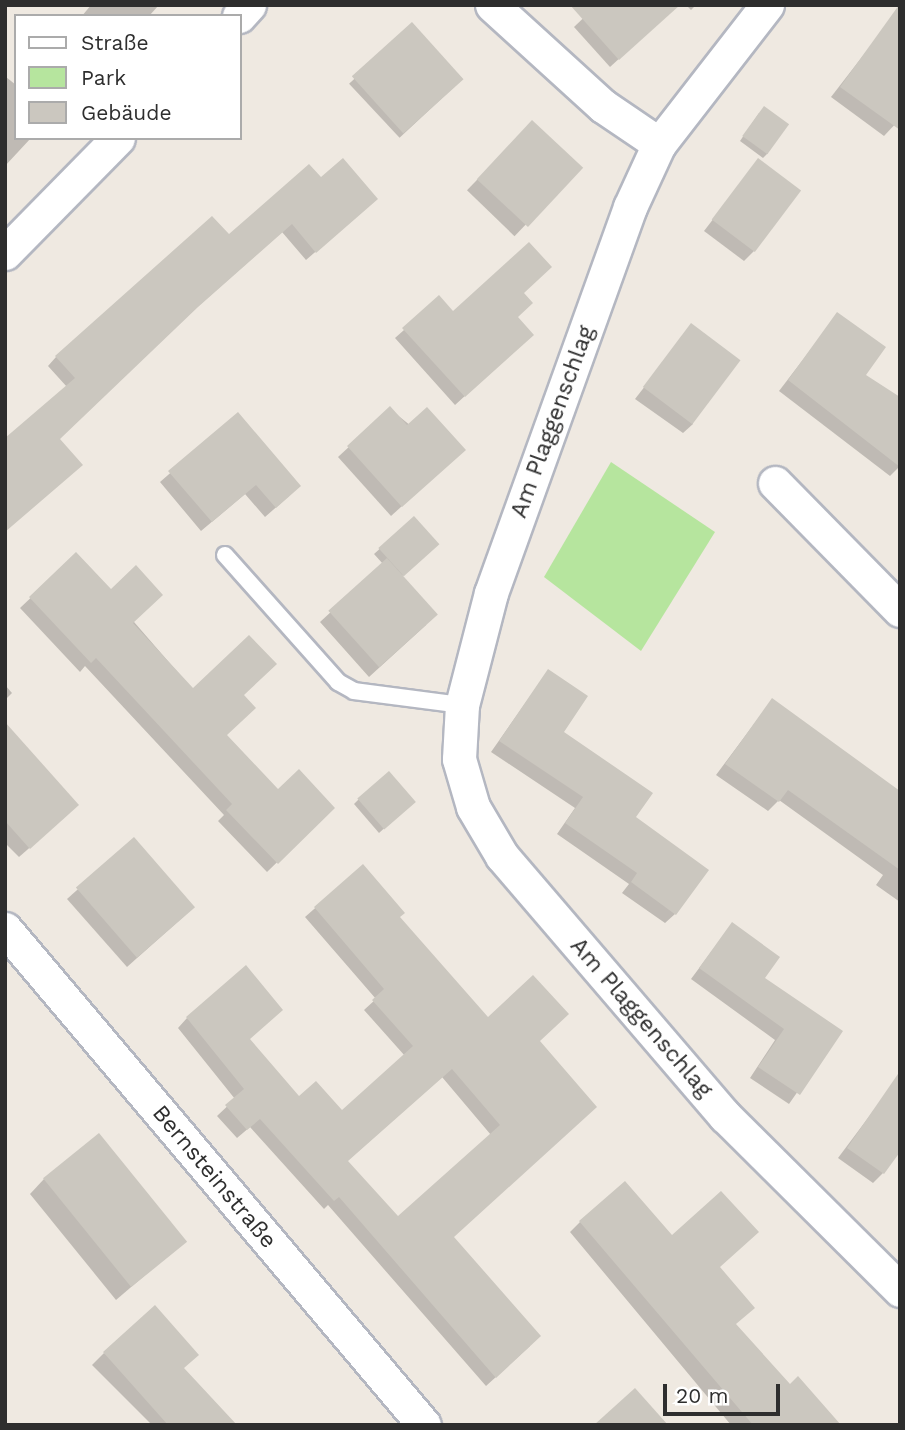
<!DOCTYPE html>
<meta charset="utf-8">
<style>
body{margin:0}
#map{position:relative;width:905px;height:1430px;overflow:hidden;background:#efe9e1;font-family:"Work Sans",sans-serif}
div>[style]{position:absolute}
.green>*{inset:0;background:#b6e59e}
.shadow>*{inset:0;background:#0003;transform-origin:0 0}
.building>*{inset:0;background:#cbc7bf;transform-origin:0 0}
.roads{filter:drop-shadow(2px 0 #b4b7c1) drop-shadow(-2px 0 #b4b7c1) drop-shadow(0 2px #b4b7c1) drop-shadow(0 -2px #b4b7c1)}
.service>*{height:16px;margin:-8px;padding:0 8px;transform-origin:8px;border-radius:8px;background:#fff}
.minor>*{height:33px;margin:-16.5px;padding:0 16.5px;transform-origin:16.5px;border-radius:16.5px;background:#fff}
span{translate:-50% -50%;white-space:nowrap;text-align:center;line-height:1.15;-webkit-text-stroke:7px #fff;paint-order:stroke}
.street-label{font-size:23px;color:#2e2e2e}
.frame{position:absolute;inset:0;border:7px solid #2e2e2e;pointer-events:none}
.legend{position:absolute;left:14px;top:14px;width:228px;height:126px;box-sizing:border-box;background:#fff;border:2px solid #ababab;margin:0;padding:9px 12px;list-style:none;font-size:21px;color:#2e2e2e}
.legend li{display:flex;align-items:center;gap:14px;height:35px}
.legend b{width:35px;border:2px solid #ababab}
.scale{position:absolute;left:663px;top:1384px;width:117px;height:32px;box-sizing:border-box;border:4px solid #2e2e2e;border-top:0;padding-left:9px;font-size:21px;line-height:24px;white-space:nowrap;color:#2e2e2e;-webkit-text-stroke:5px #fff;paint-order:stroke}
</style>
<div id="map">
<div class="green">
<i style="clip-path:polygon(611px 462px,715px 532px,641px 651px,544px 577px)"></i>
</div>
<div class="shadow">
<i style="clip-path:polygon(91px 5px,159px 5px,149px 16px,82px 16px)"></i>
<i style="clip-path:polygon(597px 5px,678px 5px,610px 67px,574px 27px)"></i>
<i style="clip-path:polygon(686px 5px,696px 5px,691px 10px)"></i>
<i style="left:412px;top:25px;width:74px;height:86px;rotate:47deg"></i>
<i style="clip-path:polygon(886px 26px,900px 119px,884px 136px,831px 97px)"></i>
<i style="clip-path:polygon(6px 77px,16px 85px,16px 138px,31px 138px,5px 166px)"></i>
<i style="clip-path:polygon(759px 113px,768px 153px,763px 158px,740px 141px)"></i>
<i style="left:533px;top:122px;width:66px;height:95px;rotate:44deg"></i>
<i style="clip-path:polygon(758px 161px,754px 251px,744px 261px,704px 231px)"></i>
<i style="clip-path:polygon(367px 207px,306px 260px,282px 232px,187px 316px,58px 439px,5px 531px,67px 387px,48px 366px,56px 357px,229px 236px)"></i>
<i style="clip-path:polygon(522px 293px,516px 317px,523px 343px,455px 405px,395px 338px,404px 330px)"></i>
<i style="clip-path:polygon(838px 314px,900px 466px,890px 476px,779px 391px)"></i>
<i style="clip-path:polygon(692px 326px,693px 424px,683px 433px,635px 399px)"></i>
<i style="clip-path:polygon(390px 409px,453px 460px,391px 516px,338px 457px)"></i>
<i style="clip-path:polygon(238px 414px,289px 496px,265px 517px,245px 494px,201px 531px,160px 482px)"></i>
<i style="clip-path:polygon(414px 518px,437px 544px,401px 577px,426px 625px,369px 677px,320px 622px,383px 564px,374px 554px)"></i>
<i style="clip-path:polygon(76px 555px,193px 690px,242px 695px,225px 736px,278px 792px,333px 808px,267px 872px,218px 821px,224px 815px,85px 666px,80px 672px,20px 608px)"></i>
<i style="clip-path:polygon(548px 671px,562px 733px,634px 817px,675px 914px,665px 923px,622px 893px,629px 884px,557px 834px,575px 808px,491px 752px)"></i>
<i style="clip-path:polygon(5px 685px,12px 693px,5px 700px)"></i>
<i style="clip-path:polygon(772px 700px,900px 807px,900px 902px,876px 885px,883px 875px,779px 800px,768px 811px,716px 775px)"></i>
<i style="clip-path:polygon(5px 725px,67px 815px,19px 857px,5px 843px)"></i>
<i style="clip-path:polygon(359px 799px,409px 806px,379px 833px,354px 804px)"></i>
<i style="clip-path:polygon(134px 839px,183px 917px,127px 967px,67px 899px)"></i>
<i style="clip-path:polygon(evenodd,363px 866px,398px 918px,488px 1019px,538px 1041px,452px 1238px,530px 1346px,486px 1386px,328px 1205px,324px 1209px,250px 1127px,237px 1138px,217px 1116px,235px 1099px,178px 1028px,187px 1018px,248px 1040px,299px 1098px,342px 1112px,405px 1056px,364px 1010px,376px 999px,305px 917px,363px 866px,442px 1077px,491px 1135px,398px 1219px,346px 1162px,442px 1077px)"></i>
<i style="clip-path:polygon(732px 924px,762px 979px,840px 1031px,789px 1104px,750px 1078px,775px 1040px,691px 979px)"></i>
<i style="clip-path:polygon(883px 1098px,883px 1173px,873px 1183px,838px 1158px)"></i>
<i style="clip-path:polygon(44px 1179px,185px 1241px,116px 1300px,30px 1194px)"></i>
<i style="clip-path:polygon(580px 1222px,672px 1237px,718px 1268px,735px 1324px,789px 1386px,839px 1425px,731px 1425px,570px 1232px)"></i>
<i style="clip-path:polygon(104px 1353px,235px 1425px,152px 1425px,92px 1365px)"></i>
</div>
<div class="building">
<i style="clip-path:polygon(570px 5px,680px 5px,619px 60px)"></i>
<i style="clip-path:polygon(899px 5px,900px 5px,900px 130px,840px 87px)"></i>
<i style="left:412px;top:22px;width:77px;height:81px;rotate:48deg"></i>
<i style="left:764px;top:106px;width:31px;height:37px;rotate:36deg"></i>
<i style="left:532px;top:120px;width:70px;height:81px;rotate:43deg"></i>
<i style="clip-path:polygon(343px 158px,378px 199px,316px 253px,292px 224px,198px 307px,60px 439px,83px 465px,5px 532px,5px 438px,75px 378px,55px 356px,212px 216px,229px 234px,309px 164px,321px 177px)"></i>
<i style="left:758px;top:158px;width:54px;height:77px;rotate:37deg"></i>
<i style="clip-path:polygon(529px 242px,552px 267px,524px 293px,533px 303px,518px 317px,534px 335px,465px 397px,402px 328px,439px 295px,453px 311px)"></i>
<i style="clip-path:polygon(837px 312px,886px 347px,866px 375px,900px 397px,900px 467px,788px 380px)"></i>
<i style="left:691px;top:323px;width:62px;height:80px;rotate:37deg"></i>
<i style="clip-path:polygon(390px 406px,407px 425px,427px 407px,466px 450px,402px 507px,347px 446px)"></i>
<i style="clip-path:polygon(238px 412px,301px 486px,276px 508px,256px 485px,212px 522px,168px 471px)"></i>
<i style="left:414px;top:516px;width:38px;height:48px;rotate:48deg"></i>
<i style="clip-path:polygon(76px 552px,111px 589px,136px 565px,163px 595px,133px 623px,193px 688px,249px 635px,277px 664px,244px 695px,256px 708px,227px 735px,278px 789px,299px 769px,335px 808px,278px 864px,226px 810px,232px 804px,96px 658px,91px 663px,29px 597px)"></i>
<i style="left:387px;top:558px;width:76px;height:79px;rotate:48deg"></i>
<i style="clip-path:polygon(548px 669px,588px 696px,564px 732px,653px 793px,636px 817px,709px 870px,676px 915px,631px 882px,637px 873px,565px 823px,583px 797px,499px 741px)"></i>
<i style="clip-path:polygon(772px 698px,900px 791px,900px 870px,788px 790px,779px 802px,725px 764px)"></i>
<i style="clip-path:polygon(5px 722px,79px 805px,30px 849px,5px 821px)"></i>
<i style="left:389px;top:771px;width:41px;height:42px;rotate:49deg"></i>
<i style="left:134px;top:837px;width:93px;height:77px;rotate:49deg"></i>
<i style="clip-path:polygon(evenodd,363px 864px,405px 913px,400px 917px,488px 1017px,533px 975px,569px 1014px,540px 1041px,597px 1107px,454px 1237px,541px 1336px,496px 1378px,339px 1197px,334px 1201px,260px 1119px,247px 1130px,225px 1105px,244px 1089px,186px 1017px,246px 965px,283px 1010px,250px 1039px,299px 1096px,316px 1081px,342px 1110px,413px 1046px,372px 1000px,384px 989px,314px 907px,363px 864px,452px 1069px,500px 1125px,398px 1216px,348px 1161px,452px 1069px)"></i>
<i style="clip-path:polygon(732px 922px,780px 957px,765px 978px,843px 1031px,800px 1095px,758px 1067px,784px 1029px,699px 968px)"></i>
<i style="clip-path:polygon(900px 1071px,900px 1152px,884px 1174px,847px 1148px)"></i>
<i style="left:99px;top:1133px;width:140px;height:72px;rotate:51deg"></i>
<i style="clip-path:polygon(625px 1181px,672px 1235px,721px 1191px,759px 1232px,720px 1267px,755px 1308px,736px 1324px,790px 1384px,798px 1376px,841px 1425px,753px 1425px,579px 1221px)"></i>
<i style="clip-path:polygon(155px 1305px,199px 1355px,184px 1368px,237px 1425px,168px 1425px,103px 1352px)"></i>
<i style="clip-path:polygon(635px 1388px,668px 1425px,594px 1425px)"></i>
</div>
<div class="roads">
<div class="service">
<i style="left:225px;top:555px;width:170px;rotate:48.3deg"></i>
<i style="left:338px;top:682px;width:18px;rotate:29deg"></i>
<i style="left:354px;top:691px;width:109px;rotate:7.4deg"></i>
</div>
<div class="minor">
<i style="left:492px;top:5px;width:150px;rotate:42.3deg"></i>
<i style="left:603px;top:106px;width:68px;rotate:34.2deg"></i>
<i style="left:767px;top:5px;width:176px;rotate:127.8deg"></i>
<i style="left:659px;top:144px;width:69px;rotate:114.7deg"></i>
<i style="left:630px;top:207px;width:410px;rotate:109.8deg"></i>
<i style="left:491px;top:593px;width:116px;rotate:104.5deg"></i>
<i style="left:462px;top:705px;width:54px;rotate:93.2deg"></i>
<i style="left:459px;top:759px;width:50px;rotate:73.7deg"></i>
<i style="left:473px;top:807px;width:57px;rotate:59.4deg"></i>
<i style="left:502px;top:856px;width:343px;rotate:49.4deg"></i>
<i style="left:725px;top:1116px;width:247px;rotate:44.8deg"></i>
<i style="left:239px;top:16px;width:15px;rotate:-48deg"></i>
<i style="left:5px;top:253px;width:161px;rotate:-45.5deg"></i>
<i style="left:775px;top:483px;width:178px;rotate:45.5deg"></i>
<i style="left:5px;top:929px;width:649px;rotate:49.81deg"></i>
</div>
</div>
<div class="street-label">
<span style="left:553px;top:422px;rotate:-70deg">Am Plaggenschlag</span>
<span style="left:641px;top:1018px;rotate:49deg">Am Plaggenschlag</span>
<span style="left:214px;top:1177px;rotate:50deg">Bernsteinstraße</span>
</div>
<div class="frame"></div>
<ul class="legend">
<li><b style="height:9px;background:#fff"></b>Straße</li>
<li><b style="height:19px;background:#b6e59e"></b>Park</li>
<li><b style="height:19px;background:#cbc7bf"></b>Gebäude</li>
</ul>
<div class="scale">20 m</div>
</div>
